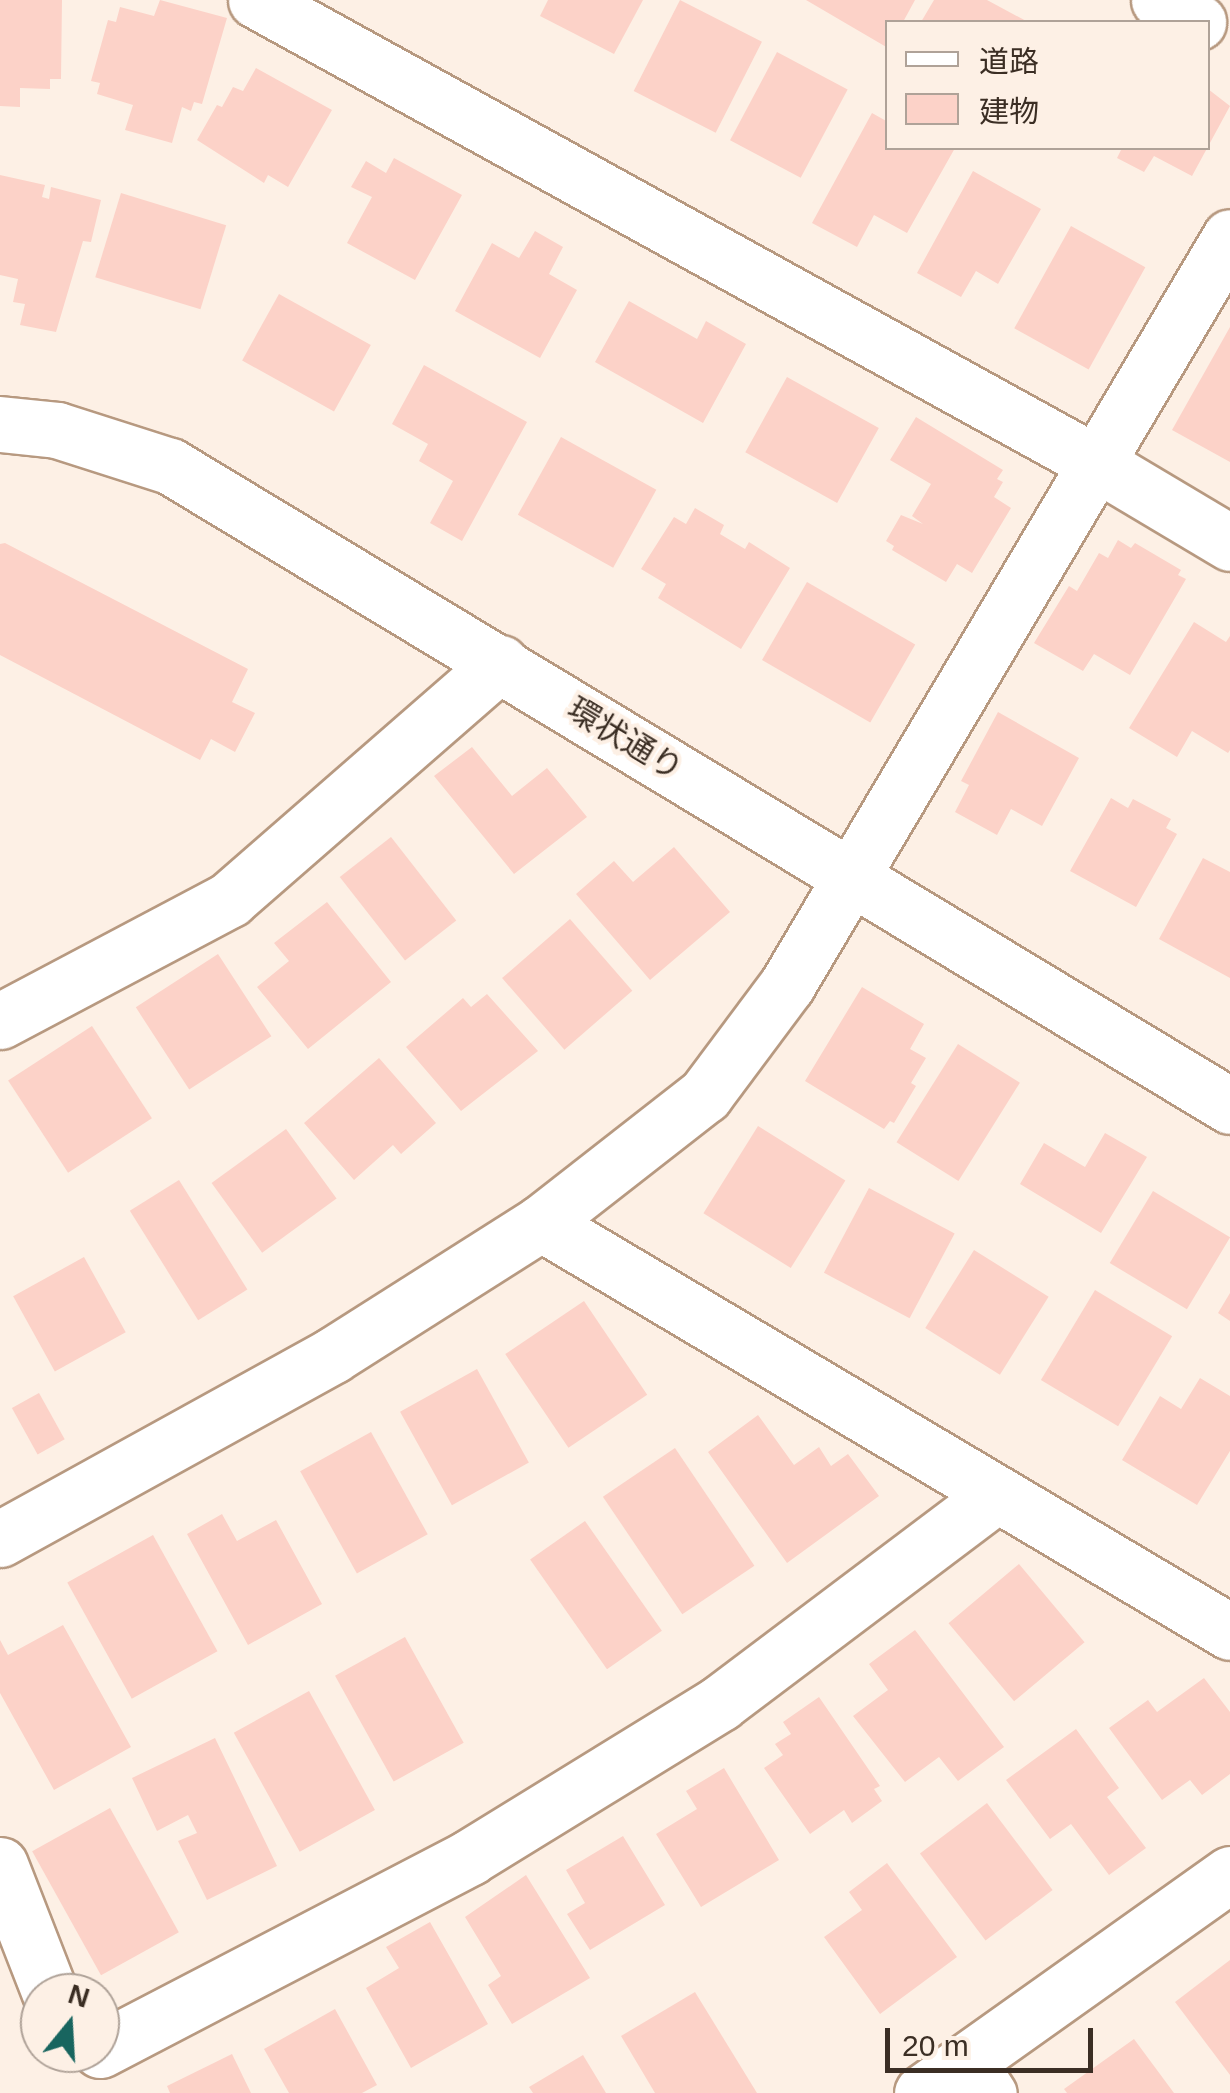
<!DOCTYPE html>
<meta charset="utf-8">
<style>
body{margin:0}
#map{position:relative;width:1230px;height:2093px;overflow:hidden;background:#fdf0e5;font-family:Arial,"Noto Sans JP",sans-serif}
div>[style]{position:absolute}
.building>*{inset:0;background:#fcd2c8;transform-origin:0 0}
.roads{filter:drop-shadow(2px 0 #b79980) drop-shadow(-2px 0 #b79980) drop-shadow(0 2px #b79980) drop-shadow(0 -2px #b79980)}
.pedestrian>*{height:45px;margin:-22.5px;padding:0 22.5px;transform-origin:22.5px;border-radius:22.5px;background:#fff}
.minor>*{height:55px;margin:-27.5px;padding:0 27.5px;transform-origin:27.5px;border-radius:27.5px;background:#fff}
.tertiary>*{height:55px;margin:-27.5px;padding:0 27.5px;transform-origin:27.5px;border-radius:27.5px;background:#fff}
span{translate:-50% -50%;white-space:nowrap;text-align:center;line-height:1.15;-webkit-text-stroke:8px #fdf0e5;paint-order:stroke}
.street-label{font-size:32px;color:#3b2e24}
.legend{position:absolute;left:885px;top:20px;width:325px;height:130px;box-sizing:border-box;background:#fdf0e5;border:2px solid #afa298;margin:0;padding:12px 18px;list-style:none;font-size:30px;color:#3b2e24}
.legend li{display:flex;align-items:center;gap:20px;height:50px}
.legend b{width:50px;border:2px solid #afa298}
.north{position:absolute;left:20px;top:1973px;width:100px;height:100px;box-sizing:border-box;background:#fdf0e5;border:2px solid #afa298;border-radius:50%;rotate:18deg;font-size:28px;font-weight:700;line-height:40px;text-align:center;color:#3b2e24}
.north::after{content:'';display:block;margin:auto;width:35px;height:45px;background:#18655f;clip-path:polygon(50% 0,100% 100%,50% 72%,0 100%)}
.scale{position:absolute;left:885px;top:2028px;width:208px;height:45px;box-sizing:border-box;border:5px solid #3b2e24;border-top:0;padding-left:12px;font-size:30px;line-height:35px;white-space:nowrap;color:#3b2e24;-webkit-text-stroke:8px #fdf0e5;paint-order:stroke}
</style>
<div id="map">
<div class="building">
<i style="clip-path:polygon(0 0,62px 0,61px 79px,50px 79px,50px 89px,20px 88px,20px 107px,0 106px)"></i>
<i style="clip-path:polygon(160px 0,227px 18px,202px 104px,194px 102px,191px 111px,182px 107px,172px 143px,125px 130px,133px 105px,97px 94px,100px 83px,91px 81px,108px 20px,116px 22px,120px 7px,154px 16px)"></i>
<i style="clip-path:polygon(548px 0,643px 0,614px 54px,540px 16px)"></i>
<i style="left:680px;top:0;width:92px;height:102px;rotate:27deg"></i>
<i style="clip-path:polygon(806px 0,915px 0,903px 22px,888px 22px,888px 48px)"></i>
<i style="clip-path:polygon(934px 0,987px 0,1028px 22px,921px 22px)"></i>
<i style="left:777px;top:52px;width:80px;height:100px;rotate:28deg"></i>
<i style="clip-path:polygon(256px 68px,332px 110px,288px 187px,268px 175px,264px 183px,197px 140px,217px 105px,222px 107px,233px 87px,243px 91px)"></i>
<i style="clip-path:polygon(1208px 89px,1230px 106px,1192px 176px,1154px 156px,1144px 172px,1117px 158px,1122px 148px,1208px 148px)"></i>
<i style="clip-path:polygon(872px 113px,888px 122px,888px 148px,955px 148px,907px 233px,874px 215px,857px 247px,812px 223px)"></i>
<i style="clip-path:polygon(394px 158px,462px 195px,415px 280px,347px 243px,372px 197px,351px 187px,366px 161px,386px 173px)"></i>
<i style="clip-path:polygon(973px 171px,1041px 209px,998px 284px,976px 271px,961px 297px,917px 273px)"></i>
<i style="clip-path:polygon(0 175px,45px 185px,42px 197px,49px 199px,51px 187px,101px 200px,91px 242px,83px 241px,56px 332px,20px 325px,25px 304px,13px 302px,18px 279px,0 275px)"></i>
<i style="left:121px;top:193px;width:110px;height:88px;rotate:17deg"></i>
<i style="left:1071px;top:226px;width:85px;height:117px;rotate:29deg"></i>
<i style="clip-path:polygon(535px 231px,563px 247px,549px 274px,577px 290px,540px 358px,455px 311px,492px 243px,519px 258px)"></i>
<i style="left:279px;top:294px;width:105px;height:76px;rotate:29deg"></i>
<i style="clip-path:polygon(629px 301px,697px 339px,706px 321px,746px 344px,703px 423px,595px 362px)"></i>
<i style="clip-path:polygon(1230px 327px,1230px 462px,1172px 430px)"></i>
<i style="clip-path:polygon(424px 365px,527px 422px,462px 541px,430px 523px,453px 481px,419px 461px,428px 444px,392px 424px)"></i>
<i style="left:787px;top:377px;width:105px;height:86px;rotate:29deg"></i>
<i style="clip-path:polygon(916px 417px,1003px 470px,997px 479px,1003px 482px,994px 497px,1011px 508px,972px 573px,957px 564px,946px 582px,892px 550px,894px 546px,886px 541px,901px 515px,923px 524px,912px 516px,931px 484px,890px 460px)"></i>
<i style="left:561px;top:437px;width:109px;height:89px;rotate:29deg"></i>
<i style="clip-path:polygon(695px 508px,724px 525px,720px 534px,745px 549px,749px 542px,790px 568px,741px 649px,658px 598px,666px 584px,641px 569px,674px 517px,686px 524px)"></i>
<i style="clip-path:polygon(1118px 540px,1131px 548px,1135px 543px,1181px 570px,1178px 575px,1186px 579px,1130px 675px,1094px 654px,1083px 671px,1034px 643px,1069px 586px,1077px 591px,1099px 553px,1108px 558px)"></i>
<i style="clip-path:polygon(5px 543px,248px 669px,232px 702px,255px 713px,235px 752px,211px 739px,200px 760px,0 655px,0 544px)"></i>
<i style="left:807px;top:582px;width:125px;height:90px;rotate:30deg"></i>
<i style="clip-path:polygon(1194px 622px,1226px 642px,1230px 636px,1230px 750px,1228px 753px,1192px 731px,1177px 757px,1129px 728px)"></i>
<i style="clip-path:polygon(998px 712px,1079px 758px,1042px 826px,1011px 809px,997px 835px,955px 812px,969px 785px,961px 781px)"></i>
<i style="clip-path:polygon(472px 747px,512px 796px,547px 768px,587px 817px,514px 874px,434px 776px)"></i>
<i style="clip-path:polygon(1111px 798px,1128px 808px,1133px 799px,1171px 819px,1166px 828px,1177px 834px,1136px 907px,1070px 871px)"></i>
<i style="left:391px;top:837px;width:106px;height:65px;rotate:52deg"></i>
<i style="clip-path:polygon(674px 847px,730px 912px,650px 980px,576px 894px,614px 861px,633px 882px)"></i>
<i style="clip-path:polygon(1203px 858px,1230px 872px,1230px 978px,1159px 939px)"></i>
<i style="clip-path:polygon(327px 902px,391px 982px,308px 1049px,257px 987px,289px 961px,274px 943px)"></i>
<i style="left:570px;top:919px;width:95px;height:90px;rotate:49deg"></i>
<i style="left:218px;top:954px;width:98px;height:98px;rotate:57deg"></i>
<i style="clip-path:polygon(862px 987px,924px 1024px,910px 1049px,926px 1058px,911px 1083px,916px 1086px,894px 1123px,890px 1121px,884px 1129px,805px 1081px)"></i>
<i style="clip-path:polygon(487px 994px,538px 1051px,461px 1111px,406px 1047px,463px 998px,471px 1007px)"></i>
<i style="left:92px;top:1026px;width:110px;height:100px;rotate:57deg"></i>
<i style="left:958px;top:1044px;width:73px;height:116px;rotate:32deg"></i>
<i style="clip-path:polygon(379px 1058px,436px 1123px,401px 1154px,393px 1145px,354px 1180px,304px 1123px)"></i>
<i style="left:758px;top:1126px;width:103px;height:103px;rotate:32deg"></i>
<i style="left:286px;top:1129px;width:86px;height:92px;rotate:54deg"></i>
<i style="clip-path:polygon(1105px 1133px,1147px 1157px,1101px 1233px,1020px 1184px,1044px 1143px,1085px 1167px)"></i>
<i style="left:179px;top:1180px;width:129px;height:58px;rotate:58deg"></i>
<i style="left:869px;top:1188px;width:97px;height:96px;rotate:28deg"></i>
<i style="left:1153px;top:1191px;width:90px;height:84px;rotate:31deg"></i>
<i style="left:974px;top:1250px;width:88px;height:92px;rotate:32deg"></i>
<i style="left:84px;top:1257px;width:86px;height:81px;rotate:61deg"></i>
<i style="left:1095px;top:1290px;width:90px;height:105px;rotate:31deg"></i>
<i style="clip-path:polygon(1230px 1293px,1230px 1321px,1218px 1313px)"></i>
<i style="left:584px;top:1301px;width:113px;height:95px;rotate:56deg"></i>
<i style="left:477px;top:1369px;width:107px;height:88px;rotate:61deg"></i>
<i style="clip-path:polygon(1200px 1378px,1230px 1396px,1230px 1451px,1197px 1505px,1122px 1460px,1160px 1396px,1181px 1409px)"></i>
<i style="left:39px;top:1393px;width:53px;height:31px;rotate:61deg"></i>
<i style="clip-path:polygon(758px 1415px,794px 1465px,819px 1447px,831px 1466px,848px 1454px,879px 1496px,787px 1563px,708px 1452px)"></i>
<i style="left:371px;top:1432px;width:117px;height:81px;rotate:61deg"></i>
<i style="left:675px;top:1448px;width:142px;height:87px;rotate:56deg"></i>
<i style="clip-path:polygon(222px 1514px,237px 1541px,276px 1520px,322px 1604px,248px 1645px,187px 1534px)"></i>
<i style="left:585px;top:1521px;width:134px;height:67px;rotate:55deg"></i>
<i style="left:153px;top:1535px;width:133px;height:98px;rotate:61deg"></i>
<i style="left:1019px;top:1564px;width:102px;height:92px;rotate:50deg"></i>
<i style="clip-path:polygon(63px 1625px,131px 1747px,54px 1790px,0 1693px,0 1640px,8px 1655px)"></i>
<i style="clip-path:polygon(915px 1630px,1004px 1747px,958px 1781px,939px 1757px,905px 1782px,853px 1716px,888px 1690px,869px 1664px)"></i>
<i style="left:405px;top:1637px;width:121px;height:80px;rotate:61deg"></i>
<i style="clip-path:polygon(1204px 1678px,1230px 1712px,1230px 1774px,1202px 1795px,1190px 1780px,1162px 1800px,1109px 1728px,1148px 1700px,1157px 1712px)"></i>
<i style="left:309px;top:1691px;width:136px;height:86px;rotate:61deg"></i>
<i style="clip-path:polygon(819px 1697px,880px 1786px,874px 1789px,882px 1801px,852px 1823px,844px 1810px,810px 1834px,764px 1768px,783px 1755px,775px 1744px,791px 1734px,783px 1722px)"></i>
<i style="clip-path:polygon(1076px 1729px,1119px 1788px,1107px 1797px,1146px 1848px,1109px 1875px,1071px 1824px,1050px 1839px,1006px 1780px)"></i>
<i style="clip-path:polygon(215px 1738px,277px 1866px,207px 1900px,178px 1841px,197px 1833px,188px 1815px,157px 1831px,132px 1778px)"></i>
<i style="clip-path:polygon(724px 1768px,779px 1860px,701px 1907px,656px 1834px,697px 1809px,686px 1791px)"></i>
<i style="left:987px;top:1803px;width:109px;height:84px;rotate:53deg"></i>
<i style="left:110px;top:1808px;width:142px;height:89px;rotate:61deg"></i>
<i style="clip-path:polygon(623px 1836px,665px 1905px,590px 1950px,567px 1914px,585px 1903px,566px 1870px)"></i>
<i style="clip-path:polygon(887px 1863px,957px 1957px,880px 2014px,824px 1937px,862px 1910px,849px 1892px)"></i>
<i style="clip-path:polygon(526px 1875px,590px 1978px,512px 2024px,488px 1985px,501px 1976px,465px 1917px)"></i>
<i style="clip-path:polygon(430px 1922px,488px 2024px,411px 2068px,366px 1988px,399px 1968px,386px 1947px)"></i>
<i style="clip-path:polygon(1230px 1960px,1230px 2075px,1175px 2002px)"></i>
<i style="clip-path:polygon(695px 1992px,757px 2093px,655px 2093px,621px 2036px)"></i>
<i style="clip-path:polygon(335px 2009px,377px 2085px,362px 2093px,289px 2093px,264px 2049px)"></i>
<i style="clip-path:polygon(1134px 2039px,1174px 2093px,1067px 2093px,1064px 2089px)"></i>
<i style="clip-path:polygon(232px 2054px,251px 2093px,170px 2093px,167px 2086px)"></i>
<i style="clip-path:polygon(583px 2055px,606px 2093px,533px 2093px,529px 2087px)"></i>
</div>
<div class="roads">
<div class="pedestrian">
<i style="left:973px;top:2061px;width:38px;rotate:57deg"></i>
</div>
<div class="minor">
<i style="left:256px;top:0;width:959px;rotate:28.86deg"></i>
<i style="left:1096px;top:463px;width:156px;rotate:30.8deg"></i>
<i style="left:1159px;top:0;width:45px;rotate:29.4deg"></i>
<i style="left:0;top:1021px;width:260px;rotate:-27.9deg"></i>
<i style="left:230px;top:899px;width:359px;rotate:-41.1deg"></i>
<i style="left:541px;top:1223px;width:801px;rotate:30.69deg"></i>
<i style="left:0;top:1539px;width:380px;rotate:-28.9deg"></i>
<i style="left:333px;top:1355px;width:246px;rotate:-32.4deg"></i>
<i style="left:541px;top:1223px;width:208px;rotate:-38deg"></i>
<i style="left:705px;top:1095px;width:137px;rotate:-53.3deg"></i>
<i style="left:787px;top:985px;width:869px;rotate:-59.36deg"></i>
<i style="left:0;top:1865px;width:137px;rotate:68.7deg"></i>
<i style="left:100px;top:2050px;width:417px;rotate:-27.5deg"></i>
<i style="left:470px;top:1857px;width:294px;rotate:-31.6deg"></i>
<i style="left:720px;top:1703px;width:346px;rotate:-37deg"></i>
<i style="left:922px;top:2093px;width:378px;rotate:-35.4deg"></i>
</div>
<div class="tertiary">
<i style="left:0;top:424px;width:57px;rotate:6deg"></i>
<i style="left:57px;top:430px;width:119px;rotate:17.7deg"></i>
<i style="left:170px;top:466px;width:1238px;rotate:31.12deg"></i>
</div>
</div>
<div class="street-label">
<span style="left:625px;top:739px;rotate:31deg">環状通り</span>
</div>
<ul class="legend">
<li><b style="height:12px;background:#fff"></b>道路</li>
<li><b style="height:28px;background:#fcd2c8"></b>建物</li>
</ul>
<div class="north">N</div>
<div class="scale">20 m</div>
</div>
